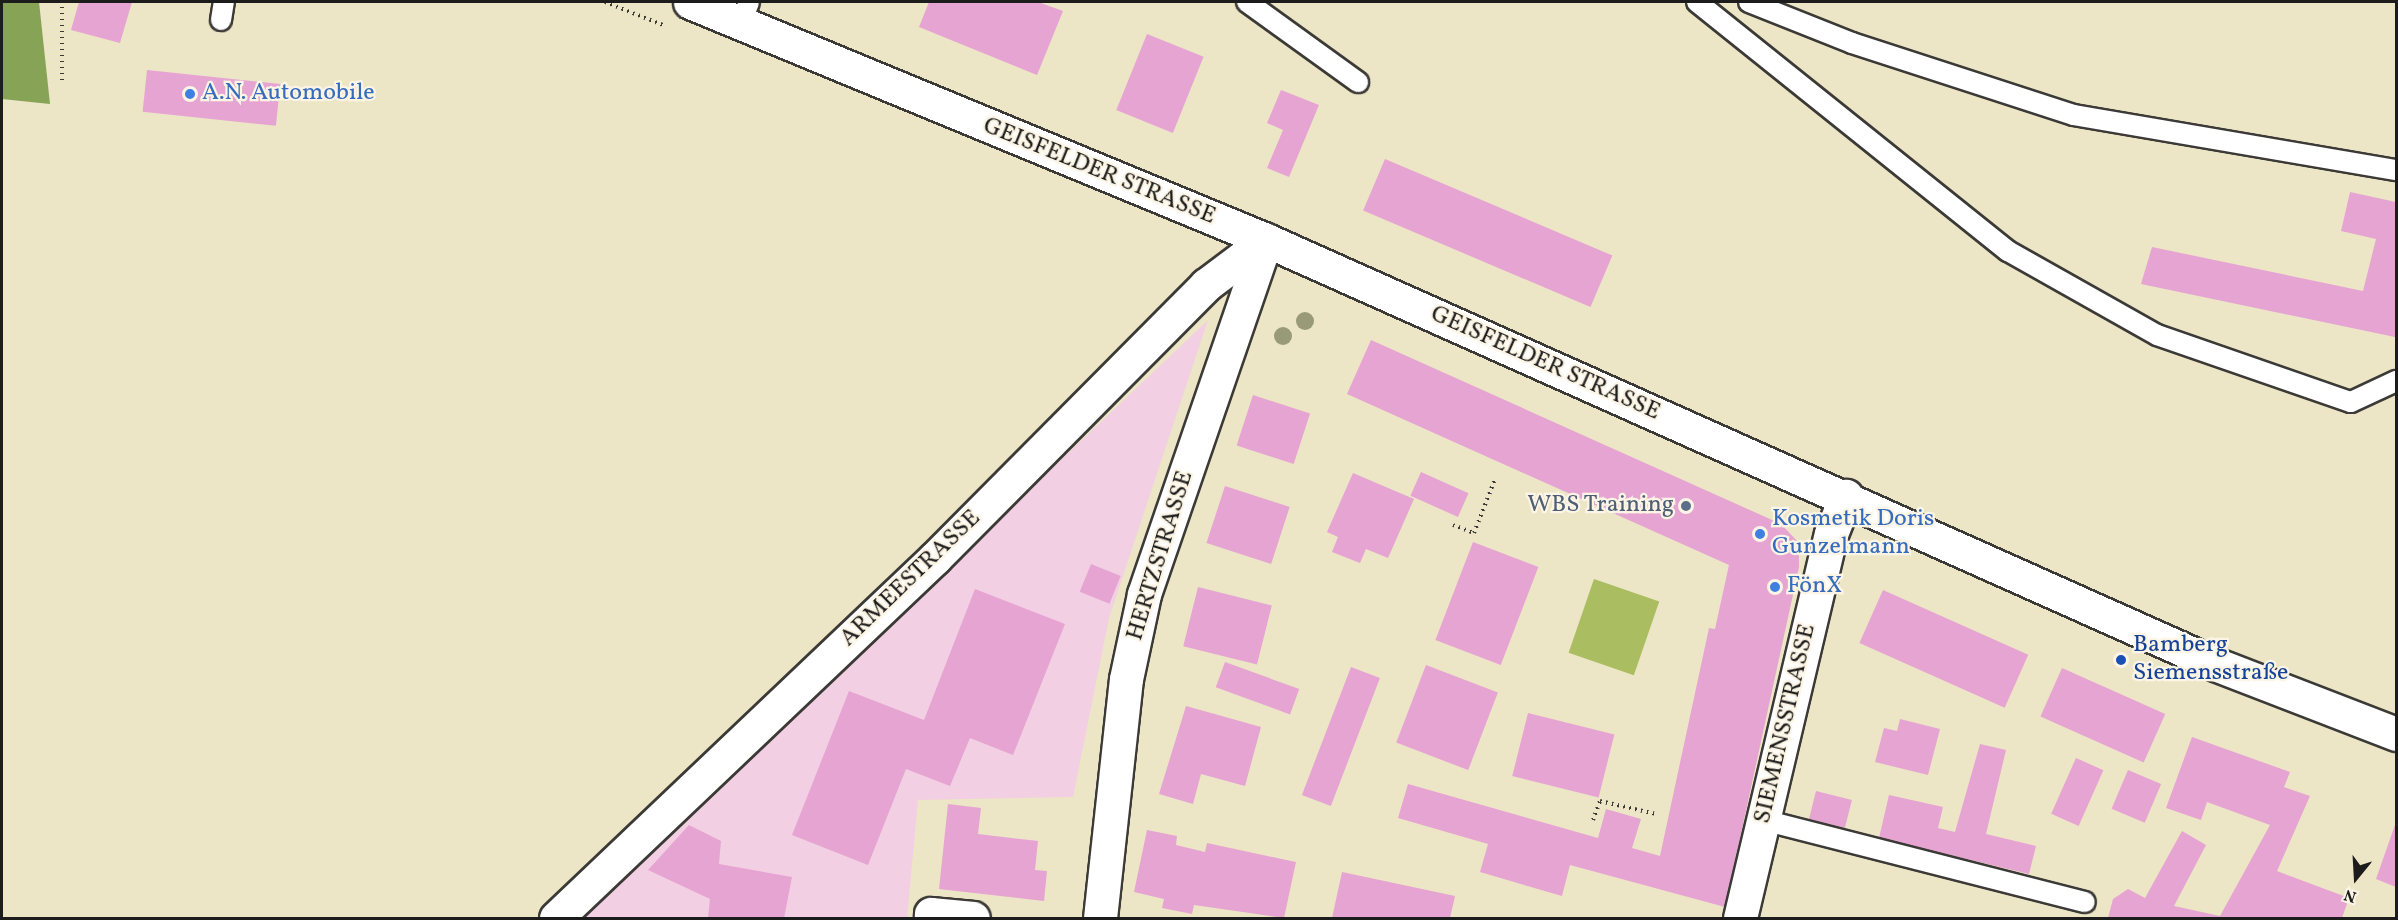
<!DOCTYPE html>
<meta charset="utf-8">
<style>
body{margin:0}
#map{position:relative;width:2398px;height:920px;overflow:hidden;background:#ece5c6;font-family:Vollkorn,serif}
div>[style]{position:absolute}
.built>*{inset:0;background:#f2cfe2}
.green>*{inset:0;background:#aabd60;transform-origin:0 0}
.forest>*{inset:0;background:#87a456}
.building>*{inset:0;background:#e6a4d2;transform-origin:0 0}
.path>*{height:4px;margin-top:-2px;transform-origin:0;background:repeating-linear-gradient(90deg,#3b3a36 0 1.5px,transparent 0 6px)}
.roads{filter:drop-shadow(2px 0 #3b3a36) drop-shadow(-2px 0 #3b3a36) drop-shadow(0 2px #3b3a36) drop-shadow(0 -2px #3b3a36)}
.service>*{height:20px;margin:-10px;padding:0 10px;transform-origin:10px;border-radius:10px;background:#fff}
.minor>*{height:33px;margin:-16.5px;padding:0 16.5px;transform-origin:16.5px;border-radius:16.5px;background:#fff}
.secondary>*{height:33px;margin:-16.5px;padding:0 16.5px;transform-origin:16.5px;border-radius:16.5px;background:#fff}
.trees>*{width:18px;height:18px;margin:-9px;border-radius:50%;background:#999a77}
.dots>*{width:16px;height:16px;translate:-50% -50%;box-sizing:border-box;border:3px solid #fcf5e5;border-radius:50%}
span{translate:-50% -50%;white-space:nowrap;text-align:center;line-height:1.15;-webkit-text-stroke:4.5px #fcf5e5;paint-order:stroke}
.shop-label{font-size:24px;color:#366cbe}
.left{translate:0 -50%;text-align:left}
.street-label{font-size:24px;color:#1c1c1c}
.service-label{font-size:24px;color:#4e5e75}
.right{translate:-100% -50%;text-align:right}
.transit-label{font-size:24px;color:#164399}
.frame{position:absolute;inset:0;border:3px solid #1c1c1c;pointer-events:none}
.north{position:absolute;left:2326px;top:848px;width:60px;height:60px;-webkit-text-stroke:4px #fcf5e5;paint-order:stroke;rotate:198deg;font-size:16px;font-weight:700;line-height:24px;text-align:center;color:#1c1c1c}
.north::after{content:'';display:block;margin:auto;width:21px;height:27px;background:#1c1c1c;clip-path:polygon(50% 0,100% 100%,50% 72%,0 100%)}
</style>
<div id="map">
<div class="built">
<i style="clip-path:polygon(1208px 320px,1109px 618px,1073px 797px,918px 800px,907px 918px,579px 918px)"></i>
</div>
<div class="green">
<i style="left:1594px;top:579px;width:69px;height:78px;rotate:19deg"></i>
</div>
<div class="forest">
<i style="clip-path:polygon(2px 2px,39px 2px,50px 104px,2px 99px)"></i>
</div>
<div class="building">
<i style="clip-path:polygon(79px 2px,132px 2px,120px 43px,71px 30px)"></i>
<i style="clip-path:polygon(929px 2px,1038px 2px,1063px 11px,1037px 75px,919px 27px)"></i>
<i style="left:1147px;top:34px;width:61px;height:82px;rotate:22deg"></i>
<i style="left:147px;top:70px;width:134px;height:42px;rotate:6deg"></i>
<i style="clip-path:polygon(1281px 90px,1319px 105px,1289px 177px,1267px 168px,1283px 130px,1267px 123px)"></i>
<i style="left:1385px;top:159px;width:247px;height:56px;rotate:23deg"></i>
<i style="clip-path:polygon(2350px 192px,2396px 202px,2395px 337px,2141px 284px,2152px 247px,2363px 291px,2376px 239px,2341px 231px)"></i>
<i style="clip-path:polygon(1371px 340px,1781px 524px,1799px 543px,1799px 567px,1725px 907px,1570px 865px,1562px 896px,1480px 872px,1488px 844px,1398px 818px,1408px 784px,1598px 838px,1606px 809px,1641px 819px,1632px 848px,1660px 856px,1709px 628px,1715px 629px,1729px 565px,1347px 394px)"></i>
<i style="left:1253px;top:395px;width:60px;height:53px;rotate:18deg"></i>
<i style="left:1421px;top:472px;width:52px;height:26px;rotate:24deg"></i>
<i style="clip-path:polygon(1353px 473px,1414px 499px,1388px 558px,1366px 549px,1360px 563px,1332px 552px,1338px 537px,1327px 532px)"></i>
<i style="left:1225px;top:486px;width:68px;height:60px;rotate:18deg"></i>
<i style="left:1473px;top:542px;width:70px;height:105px;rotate:21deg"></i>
<i style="left:1091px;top:564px;width:32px;height:30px;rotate:22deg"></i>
<i style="left:1198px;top:587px;width:76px;height:61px;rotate:14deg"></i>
<i style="clip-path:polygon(975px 589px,1065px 624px,1013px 755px,970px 738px,950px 786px,906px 769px,868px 865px,792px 835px,849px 691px,924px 720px)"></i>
<i style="left:1883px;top:590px;width:159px;height:58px;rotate:24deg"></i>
<i style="left:1225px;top:662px;width:79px;height:27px;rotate:20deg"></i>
<i style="left:1426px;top:665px;width:77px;height:83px;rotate:21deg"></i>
<i style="left:1351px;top:667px;width:31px;height:137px;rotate:21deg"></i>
<i style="left:2062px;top:668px;width:113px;height:53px;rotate:24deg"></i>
<i style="clip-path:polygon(1186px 706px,1261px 727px,1245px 786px,1201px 774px,1193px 804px,1159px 794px)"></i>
<i style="left:1528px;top:713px;width:89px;height:65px;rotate:14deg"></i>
<i style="clip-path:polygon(1900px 719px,1940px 729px,1928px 775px,1875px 762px,1884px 728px,1897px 731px)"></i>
<i style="clip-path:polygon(2192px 737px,2290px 772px,2284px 787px,2310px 796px,2277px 871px,2349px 898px,2342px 918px,2108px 918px,2113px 899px,2128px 889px,2145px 898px,2182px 831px,2206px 845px,2174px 906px,2220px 916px,2270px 825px,2207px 802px,2201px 820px,2166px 808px)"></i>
<i style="clip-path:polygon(1980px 744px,2006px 750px,1986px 834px,2036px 846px,2029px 874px,1879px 838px,1889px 795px,1943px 807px,1938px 828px,1955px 832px)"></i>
<i style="left:2076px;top:758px;width:30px;height:61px;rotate:24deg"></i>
<i style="left:2128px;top:770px;width:36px;height:42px;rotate:23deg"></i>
<i style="left:1816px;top:791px;width:37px;height:29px;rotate:14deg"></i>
<i style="clip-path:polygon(948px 804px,981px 808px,978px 834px,1038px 841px,1035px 870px,1047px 871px,1044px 901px,939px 889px)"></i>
<i style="clip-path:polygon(2396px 822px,2396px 887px,2376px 879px)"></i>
<i style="clip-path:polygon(689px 825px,721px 841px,719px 864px,792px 877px,784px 918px,708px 918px,710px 899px,648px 870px)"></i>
<i style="clip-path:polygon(1147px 830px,1177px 836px,1176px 845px,1205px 852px,1207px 843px,1296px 862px,1284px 918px,1194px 905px,1192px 914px,1162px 908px,1164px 899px,1134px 892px)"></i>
<i style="clip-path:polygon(1342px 872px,1455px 896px,1450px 918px,1332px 918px)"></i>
</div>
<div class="path">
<i style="left:605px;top:2px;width:62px;rotate:21.6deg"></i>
<i style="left:62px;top:80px;width:78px;rotate:-90deg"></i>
<i style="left:1453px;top:525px;width:22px;rotate:21deg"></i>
<i style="left:1474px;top:533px;width:58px;rotate:-68.7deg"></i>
<i style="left:1593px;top:820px;width:20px;rotate:-70deg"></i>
<i style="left:1600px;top:801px;width:57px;rotate:13.1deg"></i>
</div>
<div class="roads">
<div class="service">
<i style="left:1247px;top:2px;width:137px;rotate:35.8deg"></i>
<i style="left:1697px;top:2px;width:398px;rotate:38.7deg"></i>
<i style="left:2008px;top:251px;width:171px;rotate:29.4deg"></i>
<i style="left:2157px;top:335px;width:205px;rotate:19.1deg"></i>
<i style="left:2351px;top:402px;width:50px;rotate:-25deg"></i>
<i style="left:1749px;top:2px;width:111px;rotate:21.7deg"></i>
<i style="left:1852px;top:43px;width:233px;rotate:18deg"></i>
<i style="left:2074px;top:115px;width:327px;rotate:9.7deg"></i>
<i style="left:221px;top:20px;width:18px;rotate:-81deg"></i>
<i style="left:741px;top:23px;width:22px;rotate:-69deg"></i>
<i style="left:1763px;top:820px;width:332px;rotate:14.3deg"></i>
</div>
<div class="minor">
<i style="left:556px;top:918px;width:523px;rotate:-43.53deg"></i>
<i style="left:935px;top:558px;width:385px;rotate:-45.2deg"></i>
<i style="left:1206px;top:285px;width:75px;rotate:-36.9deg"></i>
<i style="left:931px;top:918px;width:4px;rotate:-90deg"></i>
<i style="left:931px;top:914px;width:42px;rotate:5.4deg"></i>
<i style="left:1100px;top:918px;width:240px;rotate:-83.8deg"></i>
<i style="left:1126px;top:679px;width:87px;rotate:-78deg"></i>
<i style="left:1144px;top:594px;width:374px;rotate:-71deg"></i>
<i style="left:1740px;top:918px;width:395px;rotate:-76.7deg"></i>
<i style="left:1831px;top:534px;width:41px;rotate:-68.5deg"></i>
</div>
<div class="secondary">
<i style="left:690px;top:2px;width:623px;rotate:22.45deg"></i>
<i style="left:1266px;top:240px;width:1039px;rotate:24.07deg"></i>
<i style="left:2215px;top:664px;width:194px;rotate:21.1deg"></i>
</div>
</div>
<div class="trees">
<i style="left:1305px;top:321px"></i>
<i style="left:1283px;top:336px"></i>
</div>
<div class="dots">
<i style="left:190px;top:94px;background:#3f7fe0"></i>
<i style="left:1686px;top:506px;background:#5c6f8a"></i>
<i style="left:1760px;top:534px;background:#3f7fe0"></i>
<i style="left:1775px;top:587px;background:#3f7fe0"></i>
<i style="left:2121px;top:660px;background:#1a4fb4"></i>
</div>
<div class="shop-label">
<span class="left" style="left:202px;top:94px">A.N. Automobile</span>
<span class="left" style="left:1772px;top:534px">Kosmetik Doris<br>Gunzelmann</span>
<span class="left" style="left:1787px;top:587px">FönX</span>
</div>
<div class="street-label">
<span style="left:1099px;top:172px;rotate:22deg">GEISFELDER STRASSE</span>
<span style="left:1545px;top:364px;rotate:24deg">GEISFELDER STRASSE</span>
<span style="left:1161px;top:556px;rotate:-73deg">HERTZSTRASSE</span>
<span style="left:911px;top:579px;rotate:-44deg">ARMEESTRASSE</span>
<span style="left:1786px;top:724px;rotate:-77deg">SIEMENSSTRASSE</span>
</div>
<div class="service-label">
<span class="right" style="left:1674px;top:506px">WBS Training</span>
</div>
<div class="transit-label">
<span class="left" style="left:2133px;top:660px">Bamberg<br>Siemensstraße</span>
</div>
<div class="frame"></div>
<div class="north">N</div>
</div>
